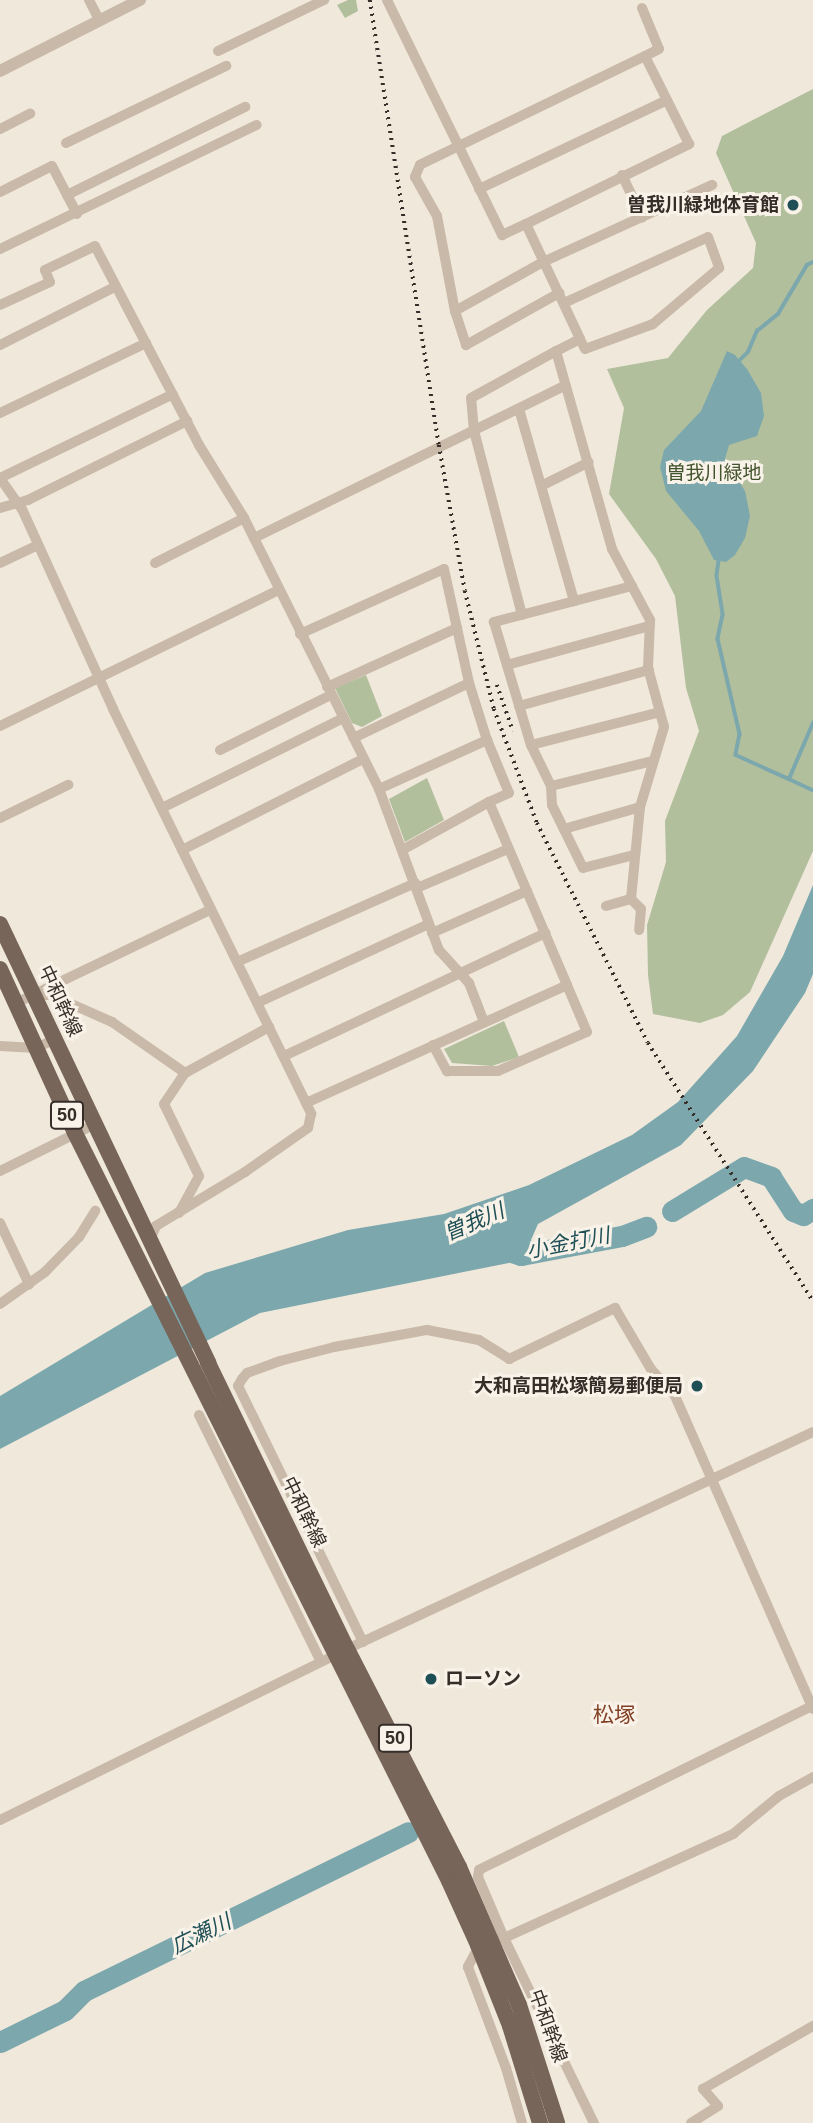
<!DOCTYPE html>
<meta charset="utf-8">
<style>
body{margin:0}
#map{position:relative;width:813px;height:2123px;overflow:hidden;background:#f1e8dc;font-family:Helvetica,"Noto Sans JP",sans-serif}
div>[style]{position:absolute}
.green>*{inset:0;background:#b2bf9d}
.water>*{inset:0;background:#7ca8ad}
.stream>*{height:3.5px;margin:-1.75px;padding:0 1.75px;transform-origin:1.75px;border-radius:1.75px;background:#7ca8ad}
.river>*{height:21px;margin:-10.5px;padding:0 10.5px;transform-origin:10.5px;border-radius:10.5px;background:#7ca8ad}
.minor>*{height:10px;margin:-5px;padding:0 5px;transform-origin:5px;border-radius:5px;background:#c9b9a8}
.tertiary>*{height:12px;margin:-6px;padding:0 6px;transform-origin:6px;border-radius:6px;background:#c9b9a8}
.primary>*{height:16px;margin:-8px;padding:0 8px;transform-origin:8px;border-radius:8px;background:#77655a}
.rail>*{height:3.5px;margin-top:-1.75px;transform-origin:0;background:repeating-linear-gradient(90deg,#362d28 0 2px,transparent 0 7px)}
.dots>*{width:19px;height:19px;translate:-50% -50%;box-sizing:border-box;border:4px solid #f9f2e8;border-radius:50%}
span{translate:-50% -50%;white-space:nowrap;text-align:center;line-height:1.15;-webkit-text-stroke:6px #f9f2e8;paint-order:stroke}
.shield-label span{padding:2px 5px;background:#f9f2e8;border:2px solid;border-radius:5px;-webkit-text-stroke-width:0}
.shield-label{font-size:18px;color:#362d28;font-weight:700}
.poi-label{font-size:19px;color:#362d28;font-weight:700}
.right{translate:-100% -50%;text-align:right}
.left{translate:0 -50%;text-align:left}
.park-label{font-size:19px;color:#43532d}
.street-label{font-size:19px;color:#362d28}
.water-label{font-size:21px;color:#1f4f56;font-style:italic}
.neighbourhood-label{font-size:21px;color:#814025}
</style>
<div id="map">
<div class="green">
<i style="clip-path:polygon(348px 0,356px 0,358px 11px,345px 18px,337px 5px)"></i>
<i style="clip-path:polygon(813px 89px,813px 851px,750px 992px,723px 1015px,700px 1023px,653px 1014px,648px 975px,647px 925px,666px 862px,665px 821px,699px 731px,686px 688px,675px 596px,656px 559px,609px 494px,624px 408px,607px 369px,668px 358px,707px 310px,753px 268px,756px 243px,716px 153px,722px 136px)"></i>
<i style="clip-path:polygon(366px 675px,382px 716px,362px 727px,352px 723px,335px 688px)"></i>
<i style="clip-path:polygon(427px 778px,444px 820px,405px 842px,389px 799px)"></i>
<i style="clip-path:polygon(504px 1021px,519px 1057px,492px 1066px,452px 1063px,444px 1049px)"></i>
</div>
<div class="water">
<i style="clip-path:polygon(727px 351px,735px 355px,747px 369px,761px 393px,764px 416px,757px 436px,729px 445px,725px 459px,745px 491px,750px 516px,745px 538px,735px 555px,726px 562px,714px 560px,699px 531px,666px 491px,660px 467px,664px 450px,701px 411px)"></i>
<i style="clip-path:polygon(813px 885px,813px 974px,805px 993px,753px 1071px,681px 1145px,538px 1224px,531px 1240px,538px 1257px,260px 1313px,0 1449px,0 1396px,205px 1273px,348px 1230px,444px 1214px,529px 1185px,632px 1135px,678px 1102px,737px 1036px,783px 956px)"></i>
</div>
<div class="stream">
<i style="left:738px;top:362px;width:14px;rotate:-45deg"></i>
<i style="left:748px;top:352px;width:23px;rotate:-67deg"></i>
<i style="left:757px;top:331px;width:27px;rotate:-39deg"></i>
<i style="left:778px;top:314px;width:57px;rotate:-59.4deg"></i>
<i style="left:807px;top:265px;width:7px;rotate:-27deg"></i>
<i style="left:719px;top:561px;width:15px;rotate:98deg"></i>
<i style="left:717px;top:576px;width:39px;rotate:81deg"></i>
<i style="left:723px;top:615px;width:25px;rotate:102deg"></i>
<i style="left:718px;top:639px;width:98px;rotate:77deg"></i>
<i style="left:740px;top:734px;width:21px;rotate:101deg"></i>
<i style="left:736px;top:755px;width:58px;rotate:24.4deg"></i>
<i style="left:789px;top:779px;width:61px;rotate:-66.8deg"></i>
<i style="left:789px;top:779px;width:26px;rotate:25deg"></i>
</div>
<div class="river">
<i style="left:672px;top:1211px;width:84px;rotate:-31.4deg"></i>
<i style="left:744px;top:1167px;width:29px;rotate:20deg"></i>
<i style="left:771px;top:1177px;width:40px;rotate:57.1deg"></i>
<i style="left:793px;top:1211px;width:11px;rotate:22deg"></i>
<i style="left:803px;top:1215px;width:12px;rotate:-31deg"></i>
<i style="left:508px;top:1251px;width:14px;rotate:17deg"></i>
<i style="left:521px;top:1255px;width:103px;rotate:-10.7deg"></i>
<i style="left:622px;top:1236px;width:26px;rotate:-21deg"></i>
<i style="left:0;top:2042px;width:72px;rotate:-26.2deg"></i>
<i style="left:65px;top:2010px;width:27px;rotate:-45deg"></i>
<i style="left:84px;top:1991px;width:361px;rotate:-26.1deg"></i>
</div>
<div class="minor">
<i style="left:89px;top:0;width:22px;rotate:63deg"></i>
<i style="left:387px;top:0;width:262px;rotate:63.9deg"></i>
<i style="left:502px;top:235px;width:26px;rotate:-25deg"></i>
<i style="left:526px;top:224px;width:127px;rotate:64.8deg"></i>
<i style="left:580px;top:339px;width:27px;rotate:153deg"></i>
<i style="left:556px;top:351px;width:206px;rotate:74.2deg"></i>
<i style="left:612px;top:549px;width:81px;rotate:61.8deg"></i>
<i style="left:650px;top:620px;width:48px;rotate:92.4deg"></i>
<i style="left:648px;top:668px;width:61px;rotate:74.8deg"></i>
<i style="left:664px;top:727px;width:84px;rotate:106.7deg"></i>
<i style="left:640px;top:807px;width:92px;rotate:95.6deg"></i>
<i style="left:642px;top:8px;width:44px;rotate:67.5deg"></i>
<i style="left:659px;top:49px;width:16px;rotate:153deg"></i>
<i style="left:218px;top:51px;width:118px;rotate:-25.7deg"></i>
<i style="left:0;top:129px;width:34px;rotate:-27deg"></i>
<i style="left:66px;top:143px;width:178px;rotate:-25.7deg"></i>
<i style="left:622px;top:175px;width:47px;rotate:64.5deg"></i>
<i style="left:479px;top:189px;width:208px;rotate:-25.3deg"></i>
<i style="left:0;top:192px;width:58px;rotate:-26.6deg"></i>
<i style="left:52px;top:166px;width:54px;rotate:62.5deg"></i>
<i style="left:67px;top:195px;width:199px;rotate:-26.3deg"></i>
<i style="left:526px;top:224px;width:182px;rotate:-26.1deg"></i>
<i style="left:689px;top:144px;width:98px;rotate:-116.6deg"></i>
<i style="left:645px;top:56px;width:250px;rotate:154.2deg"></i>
<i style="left:420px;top:165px;width:13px;rotate:113deg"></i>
<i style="left:415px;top:177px;width:45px;rotate:60.6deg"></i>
<i style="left:437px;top:216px;width:97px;rotate:79.3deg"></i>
<i style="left:455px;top:311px;width:36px;rotate:72deg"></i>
<i style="left:466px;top:345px;width:107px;rotate:-29.2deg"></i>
<i style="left:0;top:249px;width:285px;rotate:-25.8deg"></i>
<i style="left:564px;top:303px;width:158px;rotate:-24.6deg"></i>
<i style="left:708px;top:237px;width:33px;rotate:70deg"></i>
<i style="left:719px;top:268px;width:87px;rotate:139.7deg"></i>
<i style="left:653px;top:324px;width:72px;rotate:159.8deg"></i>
<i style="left:585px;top:349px;width:11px;rotate:-117deg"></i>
<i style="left:0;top:305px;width:55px;rotate:-24.7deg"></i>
<i style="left:50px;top:282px;width:13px;rotate:-113deg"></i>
<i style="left:45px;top:270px;width:55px;rotate:-25.6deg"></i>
<i style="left:95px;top:246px;width:225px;rotate:62.4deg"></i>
<i style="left:199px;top:445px;width:86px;rotate:58.3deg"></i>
<i style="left:244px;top:518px;width:303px;rotate:63.5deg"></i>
<i style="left:379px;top:789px;width:172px;rotate:69.6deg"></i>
<i style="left:439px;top:950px;width:45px;rotate:47.7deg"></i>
<i style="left:469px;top:983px;width:42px;rotate:69deg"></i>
<i style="left:455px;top:311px;width:101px;rotate:-29.1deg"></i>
<i style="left:543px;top:262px;width:186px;rotate:-24.5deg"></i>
<i style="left:0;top:345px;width:129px;rotate:-26.8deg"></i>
<i style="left:519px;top:409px;width:200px;rotate:74deg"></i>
<i style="left:0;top:413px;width:162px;rotate:-25.6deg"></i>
<i style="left:0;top:478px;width:38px;rotate:55deg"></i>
<i style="left:22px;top:509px;width:220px;rotate:65.5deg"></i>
<i style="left:113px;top:709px;width:451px;rotate:63.9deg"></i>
<i style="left:311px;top:1114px;width:14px;rotate:102deg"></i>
<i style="left:308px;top:1128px;width:77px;rotate:145.1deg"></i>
<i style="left:245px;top:1172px;width:104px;rotate:148.8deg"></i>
<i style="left:156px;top:1226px;width:15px;rotate:113deg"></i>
<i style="left:0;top:478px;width:192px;rotate:-25.9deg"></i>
<i style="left:543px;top:485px;width:51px;rotate:-26.6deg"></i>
<i style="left:0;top:508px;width:29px;rotate:-16deg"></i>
<i style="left:28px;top:500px;width:178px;rotate:-26.4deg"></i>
<i style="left:254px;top:538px;width:347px;rotate:-26.1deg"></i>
<i style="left:0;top:563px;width:42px;rotate:-25.3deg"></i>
<i style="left:155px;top:563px;width:100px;rotate:-26.8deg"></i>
<i style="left:632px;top:586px;width:143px;rotate:165.4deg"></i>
<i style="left:494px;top:622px;width:128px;rotate:73.3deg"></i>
<i style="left:531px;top:745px;width:46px;rotate:64deg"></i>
<i style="left:551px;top:786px;width:19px;rotate:87deg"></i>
<i style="left:552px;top:805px;width:70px;rotate:63.8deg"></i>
<i style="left:583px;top:868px;width:53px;rotate:-14.3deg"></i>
<i style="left:522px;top:615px;width:190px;rotate:-104.6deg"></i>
<i style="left:474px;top:431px;width:33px;rotate:-95deg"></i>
<i style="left:471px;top:398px;width:97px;rotate:-28.9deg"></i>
<i style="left:300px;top:634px;width:158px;rotate:-24.3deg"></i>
<i style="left:444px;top:569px;width:117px;rotate:77.6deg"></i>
<i style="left:469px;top:683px;width:128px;rotate:154.6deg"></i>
<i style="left:507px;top:665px;width:148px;rotate:-15.3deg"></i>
<i style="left:469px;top:683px;width:60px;rotate:72.5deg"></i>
<i style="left:487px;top:740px;width:57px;rotate:67.5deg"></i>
<i style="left:509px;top:793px;width:22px;rotate:156deg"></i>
<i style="left:327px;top:687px;width:143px;rotate:-24.4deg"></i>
<i style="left:519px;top:706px;width:135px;rotate:-15.5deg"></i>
<i style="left:0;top:726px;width:310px;rotate:-26deg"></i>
<i style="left:531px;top:745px;width:133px;rotate:-14.3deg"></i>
<i style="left:220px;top:750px;width:124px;rotate:-26.4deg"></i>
<i style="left:551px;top:786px;width:105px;rotate:-13.8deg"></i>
<i style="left:379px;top:789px;width:119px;rotate:-24.4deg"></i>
<i style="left:162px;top:808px;width:202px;rotate:-26.4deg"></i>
<i style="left:0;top:818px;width:76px;rotate:-25.9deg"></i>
<i style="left:564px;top:829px;width:79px;rotate:-16.1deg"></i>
<i style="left:182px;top:850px;width:203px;rotate:-26.7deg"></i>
<i style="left:417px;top:888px;width:99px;rotate:-23.2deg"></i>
<i style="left:606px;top:906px;width:26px;rotate:-16deg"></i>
<i style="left:631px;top:899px;width:14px;rotate:45deg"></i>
<i style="left:641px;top:909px;width:21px;rotate:95deg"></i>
<i style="left:432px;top:933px;width:104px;rotate:-23.9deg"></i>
<i style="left:237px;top:962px;width:195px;rotate:-23.9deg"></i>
<i style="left:34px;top:995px;width:17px"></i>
<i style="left:51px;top:995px;width:67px;rotate:23.9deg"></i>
<i style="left:112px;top:1022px;width:89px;rotate:34.9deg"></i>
<i style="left:185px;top:1073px;width:96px;rotate:-28.7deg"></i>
<i style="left:16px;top:1003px;width:215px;rotate:-25.6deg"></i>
<i style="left:257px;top:1003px;width:189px;rotate:-24.7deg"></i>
<i style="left:433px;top:1045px;width:30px;rotate:62deg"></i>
<i style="left:447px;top:1071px;width:51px"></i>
<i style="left:498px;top:1071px;width:97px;rotate:-23.7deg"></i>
<i style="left:587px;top:1032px;width:51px;rotate:-113.1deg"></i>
<i style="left:0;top:1046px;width:36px;rotate:3deg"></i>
<i style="left:36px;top:1048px;width:21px;rotate:-25deg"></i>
<i style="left:284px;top:1056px;width:289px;rotate:-25.2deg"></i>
<i style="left:306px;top:1103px;width:286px;rotate:-24.3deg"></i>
<i style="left:567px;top:985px;width:199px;rotate:-113.1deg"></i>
<i style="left:489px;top:802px;width:99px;rotate:151.1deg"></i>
<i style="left:0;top:1171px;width:106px;rotate:-26.3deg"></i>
<i style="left:179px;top:1213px;width:42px;rotate:-61.6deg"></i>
<i style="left:199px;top:1176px;width:80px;rotate:-115.9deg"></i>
<i style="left:164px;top:1104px;width:37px;rotate:-56deg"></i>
<i style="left:0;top:1223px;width:68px;rotate:64.6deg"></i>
<i style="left:0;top:1304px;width:55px;rotate:-35.4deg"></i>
<i style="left:45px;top:1272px;width:49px;rotate:-45.8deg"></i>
<i style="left:79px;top:1237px;width:31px;rotate:-58deg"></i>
<i style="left:199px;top:1415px;width:275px;rotate:63.7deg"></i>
<i style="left:363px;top:1642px;width:285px;rotate:-116deg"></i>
<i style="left:238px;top:1386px;width:8px;rotate:-60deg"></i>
<i style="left:242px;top:1379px;width:8px;rotate:-50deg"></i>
<i style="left:247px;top:1373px;width:35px;rotate:-20deg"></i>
<i style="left:280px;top:1361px;width:56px;rotate:-14.5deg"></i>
<i style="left:334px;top:1347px;width:95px;rotate:-10.4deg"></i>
<i style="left:427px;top:1330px;width:53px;rotate:10.9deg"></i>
<i style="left:479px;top:1340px;width:36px;rotate:32deg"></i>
<i style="left:509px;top:1359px;width:118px;rotate:-25.7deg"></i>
<i style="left:615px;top:1308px;width:71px;rotate:59.5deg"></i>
<i style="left:651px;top:1369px;width:36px;rotate:48deg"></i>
<i style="left:675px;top:1396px;width:342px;rotate:66.2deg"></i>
<i style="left:812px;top:1706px;width:371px;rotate:153.8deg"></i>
<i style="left:479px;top:1870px;width:7px;rotate:98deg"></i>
<i style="left:478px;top:1877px;width:66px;rotate:66.9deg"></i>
<i style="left:504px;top:1938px;width:252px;rotate:-24.4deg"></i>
<i style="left:733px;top:1834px;width:60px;rotate:-39.6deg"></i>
<i style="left:779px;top:1796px;width:39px;rotate:-29deg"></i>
<i style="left:0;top:1820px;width:387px;rotate:-26.2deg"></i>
<i style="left:347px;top:1649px;width:514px;rotate:-24.97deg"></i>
<i style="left:500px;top:1938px;width:4px"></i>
<i style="left:504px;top:1938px;width:206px;rotate:64.1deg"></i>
<i style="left:480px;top:1944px;width:26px;rotate:118deg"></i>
<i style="left:468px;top:1967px;width:108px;rotate:69.4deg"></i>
<i style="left:506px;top:2068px;width:57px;rotate:73.8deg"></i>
<i style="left:691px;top:2123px;width:32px;rotate:-32deg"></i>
<i style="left:718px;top:2106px;width:23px;rotate:-131deg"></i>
<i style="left:703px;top:2089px;width:127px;rotate:-29.8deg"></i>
</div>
<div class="tertiary">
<i style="left:0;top:71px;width:157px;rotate:-26.9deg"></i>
</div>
<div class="primary">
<i style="left:0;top:924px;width:486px;rotate:64.6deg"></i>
<i style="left:208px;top:1363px;width:318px;rotate:64.1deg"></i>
<i style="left:347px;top:1649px;width:245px;rotate:62.8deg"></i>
<i style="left:459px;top:1867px;width:150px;rotate:66.5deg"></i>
<i style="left:519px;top:2005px;width:124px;rotate:72.1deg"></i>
<i style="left:0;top:969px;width:180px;rotate:65.4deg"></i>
<i style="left:75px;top:1133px;width:836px;rotate:63.43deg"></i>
<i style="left:449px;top:1881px;width:70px;rotate:65.6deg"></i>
<i style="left:478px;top:1945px;width:87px;rotate:68.4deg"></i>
<i style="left:510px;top:2026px;width:102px;rotate:72.8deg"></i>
</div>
<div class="rail">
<i style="left:370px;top:0;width:450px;rotate:81.2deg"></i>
<i style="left:439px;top:445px;width:148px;rotate:79.9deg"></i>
<i style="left:465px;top:591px;width:122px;rotate:76.2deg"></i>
<i style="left:494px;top:709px;width:122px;rotate:69.3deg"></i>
<i style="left:537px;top:823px;width:246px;rotate:63.2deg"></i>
<i style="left:648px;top:1043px;width:306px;rotate:57.4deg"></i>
<i style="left:497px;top:685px;width:49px;rotate:70.8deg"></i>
</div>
<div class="dots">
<i style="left:793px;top:205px;background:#1f4f56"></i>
<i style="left:697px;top:1386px;background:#1f4f56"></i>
<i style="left:431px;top:1679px;background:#1f4f56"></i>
</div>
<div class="shield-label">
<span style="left:67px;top:1115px">50</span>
<span style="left:395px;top:1738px">50</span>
</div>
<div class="poi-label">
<span class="right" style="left:779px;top:205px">曽我川緑地体育館</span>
<span class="right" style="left:683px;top:1386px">大和高田松塚簡易郵便局</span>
<span class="left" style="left:445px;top:1679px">ローソン</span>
</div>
<div class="park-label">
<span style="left:714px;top:473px">曽我川緑地</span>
</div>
<div class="street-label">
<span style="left:60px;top:1001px;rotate:65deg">中和幹線</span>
<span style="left:304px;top:1512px;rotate:64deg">中和幹線</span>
<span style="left:548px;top:2026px;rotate:70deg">中和幹線</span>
</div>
<div class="water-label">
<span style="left:474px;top:1222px;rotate:-23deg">曽我川</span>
<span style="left:568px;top:1243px;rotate:-11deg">小金打川</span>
<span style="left:201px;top:1934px;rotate:-26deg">広瀬川</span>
</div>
<div class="neighbourhood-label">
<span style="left:614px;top:1715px">松塚</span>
</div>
</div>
